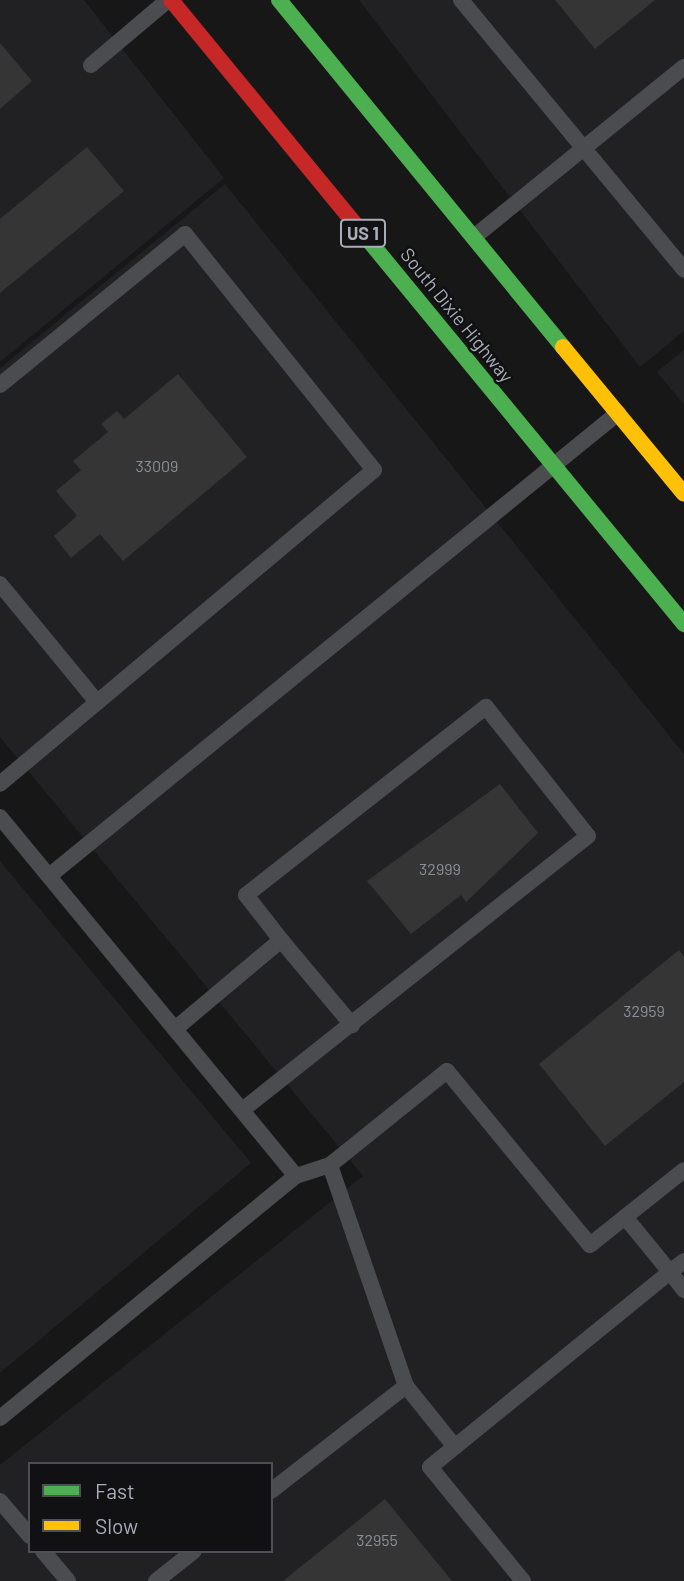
<!DOCTYPE html>
<style>
body{margin:0}
#map{position:relative;width:684px;height:1581px;overflow:hidden;background:#171717;font-family:Barlow,sans-serif}
div>[style]{position:absolute}
.built>*{inset:0;background:#212123}
.building>*{inset:0;background:#353536}
.lane>*{height:16px;margin:-8px;padding:0 8px;transform-origin:8px;border-radius:8px;background:#4b4c50}
.fast>*{height:16px;margin:-8px;padding:0 8px;transform-origin:8px;border-radius:8px;background:#4caf50}
.slow>*{height:16px;margin:-8px;padding:0 8px;transform-origin:8px;border-radius:8px;background:#ffc107}
.jam>*{height:16px;margin:-8px;padding:0 8px;transform-origin:8px;border-radius:8px;background:#c62828}
span{translate:-50% -50%;white-space:nowrap;text-align:center;line-height:1.15;-webkit-text-stroke:5px #111113;paint-order:stroke}
.number-label{font-size:16px;color:#8b8f98}
.number-label span{-webkit-text-stroke-width:0}
.shield-label span{padding:2px 5px;background:#111113;border:2px solid;border-radius:5px;-webkit-text-stroke-width:0}
.shield-label{font-size:18px;color:#a8adb8;font-weight:700}
.street-label{font-size:19px;color:#a8adb8}
.legend{position:absolute;left:28px;top:1462px;width:245px;height:91px;box-sizing:border-box;background:#111113;border:2px solid #4d4f55;margin:0;padding:9px 12px;list-style:none;font-size:21px;color:#a8adb8}
.legend li{display:flex;align-items:center;gap:14px;height:35px}
.legend b{width:35px;border:2px solid #4d4f55}
</style>
<div id="map">
<div class="built">
<i style="clip-path:polygon(0 0,84px 0,224px 178px,0 362px)"></i>
<i style="clip-path:polygon(359px 0,684px 0,684px 331px,640px 367px)"></i>
<i style="clip-path:polygon(evenodd,225px 184px,684px 754px,684px 1581px,0 1581px,0 1465px,363px 1176px,0 737px,0 368px,225px 184px,30px 1464px,271px 1464px,271px 1551px,30px 1551px,30px 1464px)"></i>
<i style="clip-path:polygon(684px 350px,684px 405px,657px 372px)"></i>
<i style="clip-path:polygon(0 861px,251px 1163px,0 1373px)"></i>
</div>
<div class="building">
<i style="clip-path:polygon(555px 0,655px 0,595px 49px)"></i>
<i style="clip-path:polygon(0 43px,32px 81px,0 109px)"></i>
<i style="clip-path:polygon(87px 147px,124px 191px,0 293px,0 219px)"></i>
<i style="clip-path:polygon(178px 374px,247px 457px,123px 561px,100px 534px,71px 558px,54px 536px,77px 516px,56px 491px,81px 470px,73px 461px,108px 432px,101px 424px,117px 411px,124px 419px)"></i>
<i style="clip-path:polygon(500px 784px,538px 833px,466px 902px,461px 895px,411px 934px,367px 881px)"></i>
<i style="clip-path:polygon(679px 950px,684px 957px,684px 1082px,605px 1146px,539px 1064px)"></i>
<i style="clip-path:polygon(385px 1499px,452px 1581px,283px 1581px)"></i>
</div>
<div class="lane">
<i style="left:461px;top:0;width:350px;rotate:50.4deg"></i>
<i style="left:91px;top:65px;width:101px;rotate:-40.2deg"></i>
<i style="left:474px;top:237px;width:270px;rotate:-39deg"></i>
<i style="left:0;top:385px;width:239px;rotate:-39.2deg"></i>
<i style="left:185px;top:234px;width:302px;rotate:51.3deg"></i>
<i style="left:374px;top:470px;width:488px;rotate:140deg"></i>
<i style="left:0;top:584px;width:153px;rotate:50.6deg"></i>
<i style="left:0;top:817px;width:465px;rotate:50.5deg"></i>
<i style="left:49px;top:876px;width:734px;rotate:-39.14deg"></i>
<i style="left:281px;top:940px;width:111px;rotate:50.1deg"></i>
<i style="left:175px;top:1029px;width:138px;rotate:-40deg"></i>
<i style="left:281px;top:940px;width:57px;rotate:-127.9deg"></i>
<i style="left:246px;top:895px;width:305px;rotate:-38.1deg"></i>
<i style="left:486px;top:707px;width:164px;rotate:51.7deg"></i>
<i style="left:588px;top:836px;width:441px;rotate:141.6deg"></i>
<i style="left:684px;top:1261px;width:18px;rotate:142deg"></i>
<i style="left:670px;top:1272px;width:23px;rotate:52deg"></i>
<i style="left:406px;top:1386px;width:234px;rotate:-109deg"></i>
<i style="left:330px;top:1165px;width:150px;rotate:-38.8deg"></i>
<i style="left:447px;top:1071px;width:225px;rotate:50.6deg"></i>
<i style="left:590px;top:1245px;width:120px;rotate:-38.6deg"></i>
<i style="left:0;top:1418px;width:382px;rotate:-39.3deg"></i>
<i style="left:296px;top:1176px;width:36px;rotate:-18deg"></i>
<i style="left:271px;top:1491px;width:171px;rotate:-37.9deg"></i>
<i style="left:406px;top:1386px;width:78px;rotate:51.2deg"></i>
<i style="left:0;top:1501px;width:46px;rotate:49.4deg"></i>
<i style="left:43px;top:1551px;width:39px;rotate:50deg"></i>
<i style="left:156px;top:1581px;width:48px;rotate:-38.3deg"></i>
<i style="left:523px;top:1581px;width:147px;rotate:-129.2deg"></i>
<i style="left:430px;top:1467px;width:309px;rotate:-39.1deg"></i>
<i style="left:670px;top:1272px;width:71px;rotate:-129.3deg"></i>
</div>
<div class="fast">
<i style="left:279px;top:0;width:448px;rotate:50.7deg"></i>
<i style="left:361px;top:231px;width:509px;rotate:50.58deg"></i>
</div>
<div class="slow">
<i style="left:563px;top:347px;width:190px;rotate:50.5deg"></i>
</div>
<div class="jam">
<i style="left:171px;top:0;width:299px;rotate:50.6deg"></i>
</div>
<div class="number-label">
<span style="left:157px;top:466px">33009</span>
<span style="left:440px;top:869px">32999</span>
<span style="left:644px;top:1011px">32959</span>
<span style="left:377px;top:1540px">32955</span>
</div>
<div class="shield-label">
<span style="left:363px;top:233px">US 1</span>
</div>
<div class="street-label">
<span style="left:457px;top:315px;rotate:51deg">South Dixie Highway</span>
</div>
<ul class="legend">
<li><b style="height:9px;background:#4caf50"></b>Fast</li>
<li><b style="height:9px;background:#ffc107"></b>Slow</li>
</ul>
</div>
